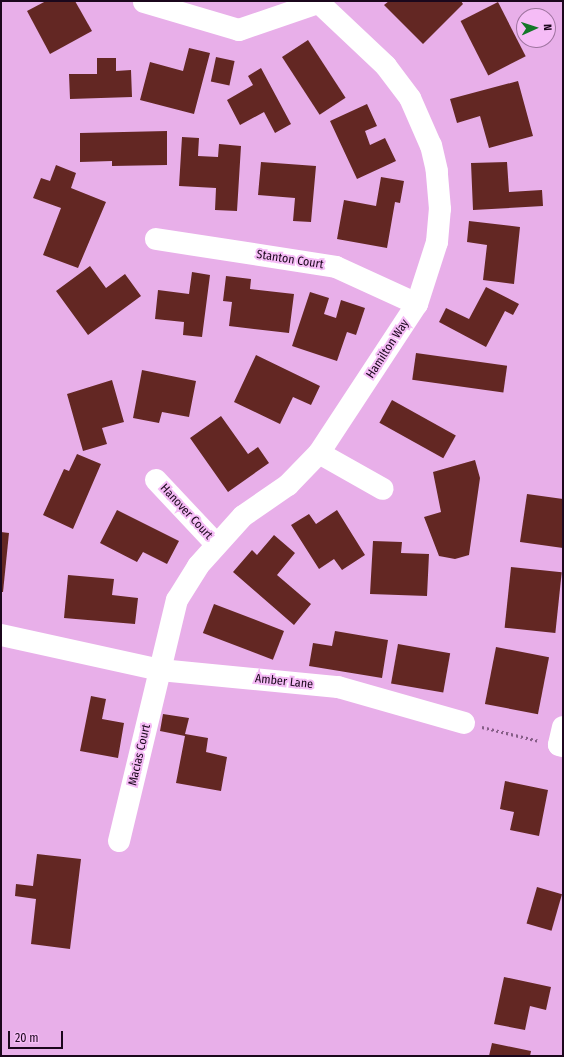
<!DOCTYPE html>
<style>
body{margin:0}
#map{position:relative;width:564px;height:1057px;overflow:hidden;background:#e8afe9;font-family:"Fira Sans Condensed",sans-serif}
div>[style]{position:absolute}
.building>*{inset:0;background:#632723;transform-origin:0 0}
.path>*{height:2.5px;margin-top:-1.25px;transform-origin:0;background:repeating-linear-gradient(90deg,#865e87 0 2px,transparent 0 5px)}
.minor>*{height:22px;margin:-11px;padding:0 11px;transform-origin:11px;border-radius:11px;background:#fff}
span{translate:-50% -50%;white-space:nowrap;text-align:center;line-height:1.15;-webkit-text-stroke:4px #f5bcf6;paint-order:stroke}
.street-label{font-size:12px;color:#1b071c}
.frame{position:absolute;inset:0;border:2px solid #1b071c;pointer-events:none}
.north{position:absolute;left:516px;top:8px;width:40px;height:40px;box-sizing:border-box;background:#f5bcf6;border:1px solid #9e749f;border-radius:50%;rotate:87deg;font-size:11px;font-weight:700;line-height:16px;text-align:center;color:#1b071c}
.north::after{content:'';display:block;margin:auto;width:14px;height:18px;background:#147729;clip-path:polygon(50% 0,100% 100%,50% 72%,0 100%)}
.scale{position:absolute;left:8px;top:1031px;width:55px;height:18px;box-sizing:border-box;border:2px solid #1b071c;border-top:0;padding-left:5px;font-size:12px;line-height:14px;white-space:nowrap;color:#1b071c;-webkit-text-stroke:3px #f5bcf6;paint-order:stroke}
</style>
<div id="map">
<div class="building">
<i style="clip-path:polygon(46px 1px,75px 1px,92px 31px,50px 54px,27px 11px)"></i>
<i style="clip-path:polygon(389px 1px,461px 1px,463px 4px,423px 44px,384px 5px)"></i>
<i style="left:498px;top:2px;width:61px;height:42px;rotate:63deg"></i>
<i style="left:308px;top:40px;width:69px;height:31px;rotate:57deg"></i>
<i style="clip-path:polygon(189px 48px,210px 53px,194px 114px,140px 100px,150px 62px,183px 71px)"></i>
<i style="left:216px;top:57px;width:19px;height:25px;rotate:12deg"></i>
<i style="clip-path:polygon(97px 58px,116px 58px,116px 71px,131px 70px,132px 97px,70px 99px,69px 74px,97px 74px)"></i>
<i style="clip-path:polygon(261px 68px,291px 124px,275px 133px,264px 112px,240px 125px,227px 100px,253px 85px,248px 76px)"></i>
<i style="clip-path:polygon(518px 81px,533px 136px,489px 148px,480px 116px,457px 123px,450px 99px)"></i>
<i style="clip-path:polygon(367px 104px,377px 126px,365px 131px,370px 145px,385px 138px,396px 161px,357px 179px,330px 121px)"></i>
<i style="clip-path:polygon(167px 131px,167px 165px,112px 166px,112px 161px,80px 162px,80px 133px)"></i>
<i style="clip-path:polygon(182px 137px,199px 138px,198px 156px,218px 157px,219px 144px,241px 146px,237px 211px,215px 210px,216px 188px,179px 186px)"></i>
<i style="clip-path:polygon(261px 162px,316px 166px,311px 222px,293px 221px,295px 198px,258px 195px)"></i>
<i style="clip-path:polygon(507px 162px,509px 192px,542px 190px,543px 206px,473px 210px,471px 163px)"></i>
<i style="clip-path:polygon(56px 165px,76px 173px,71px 188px,106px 202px,78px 268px,43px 255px,61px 208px,33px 198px,41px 178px,50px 181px)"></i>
<i style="clip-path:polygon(381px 177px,404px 181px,400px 203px,395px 202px,387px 248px,337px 239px,344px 200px,376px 206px)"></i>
<i style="clip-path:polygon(469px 221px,520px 227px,514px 284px,483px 280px,487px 245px,467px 242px)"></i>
<i style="clip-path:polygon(90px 266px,106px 288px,125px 274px,141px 296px,88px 335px,56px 291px)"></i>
<i style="clip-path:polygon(192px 272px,210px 275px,202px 337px,183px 335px,184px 322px,155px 319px,158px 290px,189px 294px)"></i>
<i style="clip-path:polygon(226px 276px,251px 279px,250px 289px,294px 294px,289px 333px,229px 326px,232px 302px,223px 301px)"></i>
<i style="clip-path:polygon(486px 287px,519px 304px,513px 315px,505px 311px,486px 347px,439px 322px,446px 308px,469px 319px)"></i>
<i style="clip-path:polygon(310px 292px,329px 298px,324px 314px,336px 318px,341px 300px,365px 308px,356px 335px,347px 332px,337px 361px,292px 346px)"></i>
<i style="left:416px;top:353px;width:92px;height:27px;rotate:8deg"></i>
<i style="clip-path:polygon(256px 355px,320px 386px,311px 405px,293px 397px,280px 424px,234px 402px)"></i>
<i style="clip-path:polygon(142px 370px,196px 381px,189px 417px,162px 412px,159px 423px,133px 418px)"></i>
<i style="clip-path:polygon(112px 380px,124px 422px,102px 428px,107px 444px,83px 451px,67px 394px)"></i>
<i style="left:392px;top:400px;width:73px;height:26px;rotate:29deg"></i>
<i style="clip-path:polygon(221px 416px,248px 454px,258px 447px,269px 463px,228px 492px,190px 438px)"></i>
<i style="clip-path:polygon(77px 454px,101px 464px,73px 529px,43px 515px,64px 469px,69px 471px)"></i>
<i style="clip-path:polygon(475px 460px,480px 478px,469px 555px,455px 559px,439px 556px,424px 517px,441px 512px,433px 472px)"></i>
<i style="clip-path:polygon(527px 494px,563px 499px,563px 548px,520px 542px)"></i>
<i style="clip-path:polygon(117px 510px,179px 541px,167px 564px,143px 552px,137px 562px,100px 543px)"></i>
<i style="clip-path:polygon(337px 510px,365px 555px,342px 570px,334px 559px,319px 569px,291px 525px,309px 514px,316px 524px)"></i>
<i style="clip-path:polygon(1px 532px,9px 533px,3px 592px,1px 592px)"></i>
<i style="clip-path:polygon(274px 535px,295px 553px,277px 575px,311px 604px,294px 625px,233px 572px,252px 550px,257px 555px)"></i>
<i style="clip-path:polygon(373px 541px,402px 542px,401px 553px,429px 554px,427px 596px,370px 594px)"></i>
<i style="left:511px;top:567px;width:51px;height:61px;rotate:6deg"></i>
<i style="clip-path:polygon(68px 575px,114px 579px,112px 595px,138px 598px,135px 624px,64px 618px)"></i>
<i style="left:214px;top:604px;width:75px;height:31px;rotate:21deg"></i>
<i style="clip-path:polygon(335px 631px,388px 640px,382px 678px,309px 666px,313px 643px,332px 646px)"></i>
<i style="left:398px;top:644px;width:53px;height:40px;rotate:10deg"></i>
<i style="left:496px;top:647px;width:54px;height:58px;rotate:11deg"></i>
<i style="clip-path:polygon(91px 696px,106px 699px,102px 719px,124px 723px,118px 758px,80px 751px)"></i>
<i style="clip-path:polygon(163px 714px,189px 718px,185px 734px,208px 738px,206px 752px,227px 757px,221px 791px,176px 783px,185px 736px,160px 731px)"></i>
<i style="clip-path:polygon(505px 781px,548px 790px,539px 836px,510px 830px,514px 812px,500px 809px)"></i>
<i style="clip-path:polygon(37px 854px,81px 859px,70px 949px,31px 944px,36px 899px,15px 896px,16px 884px,33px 886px)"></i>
<i style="left:537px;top:887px;width:26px;height:38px;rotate:16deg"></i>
<i style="clip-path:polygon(504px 977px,551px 987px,546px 1010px,530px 1006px,525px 1030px,494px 1024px)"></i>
<i style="clip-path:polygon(492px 1043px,531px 1051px,530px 1056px,489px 1056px)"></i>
</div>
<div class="path">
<i style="left:482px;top:727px;width:59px;rotate:13.8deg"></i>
</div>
<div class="minor">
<i style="left:144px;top:2px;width:99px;rotate:16.4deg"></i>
<i style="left:239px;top:30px;width:83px;rotate:-18.9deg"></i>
<i style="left:156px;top:239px;width:182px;rotate:8.8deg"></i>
<i style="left:336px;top:267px;width:89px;rotate:24.6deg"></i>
<i style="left:319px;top:453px;width:73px;rotate:29.4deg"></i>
<i style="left:156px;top:480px;width:88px;rotate:46.8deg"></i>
<i style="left:1px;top:635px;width:163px;rotate:12.4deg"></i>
<i style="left:160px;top:670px;width:179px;rotate:5.5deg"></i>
<i style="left:338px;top:687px;width:131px;rotate:15.9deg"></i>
<i style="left:563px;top:727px;width:18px;rotate:103deg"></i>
<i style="left:559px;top:745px;width:4px;rotate:14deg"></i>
<i style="left:119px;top:841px;width:248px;rotate:-76.5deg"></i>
<i style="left:177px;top:600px;width:40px;rotate:-58deg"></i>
<i style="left:198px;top:566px;width:67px;rotate:-48deg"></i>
<i style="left:243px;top:516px;width:55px;rotate:-34.6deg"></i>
<i style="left:288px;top:485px;width:45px;rotate:-45.9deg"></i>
<i style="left:319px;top:453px;width:178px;rotate:-56.7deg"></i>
<i style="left:417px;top:304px;width:65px;rotate:-72.1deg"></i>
<i style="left:437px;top:242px;width:33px;rotate:-85deg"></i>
<i style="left:440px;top:209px;width:38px;rotate:-95deg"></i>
<i style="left:437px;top:171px;width:26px;rotate:-103deg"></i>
<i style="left:431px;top:146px;width:52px;rotate:-113.6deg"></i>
<i style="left:410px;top:98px;width:40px;rotate:-127deg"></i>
<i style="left:386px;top:66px;width:95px;rotate:-136.7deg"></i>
</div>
<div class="street-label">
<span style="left:290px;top:260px;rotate:9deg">Stanton Court</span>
<span style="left:388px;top:349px;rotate:-57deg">Hamilton Way</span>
<span style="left:186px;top:512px;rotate:47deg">Hanover Court</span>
<span style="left:284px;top:682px;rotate:6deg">Amber Lane</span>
<span style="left:140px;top:755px;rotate:-77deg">Macias Court</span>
</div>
<div class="frame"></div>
<div class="north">N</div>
<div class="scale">20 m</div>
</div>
